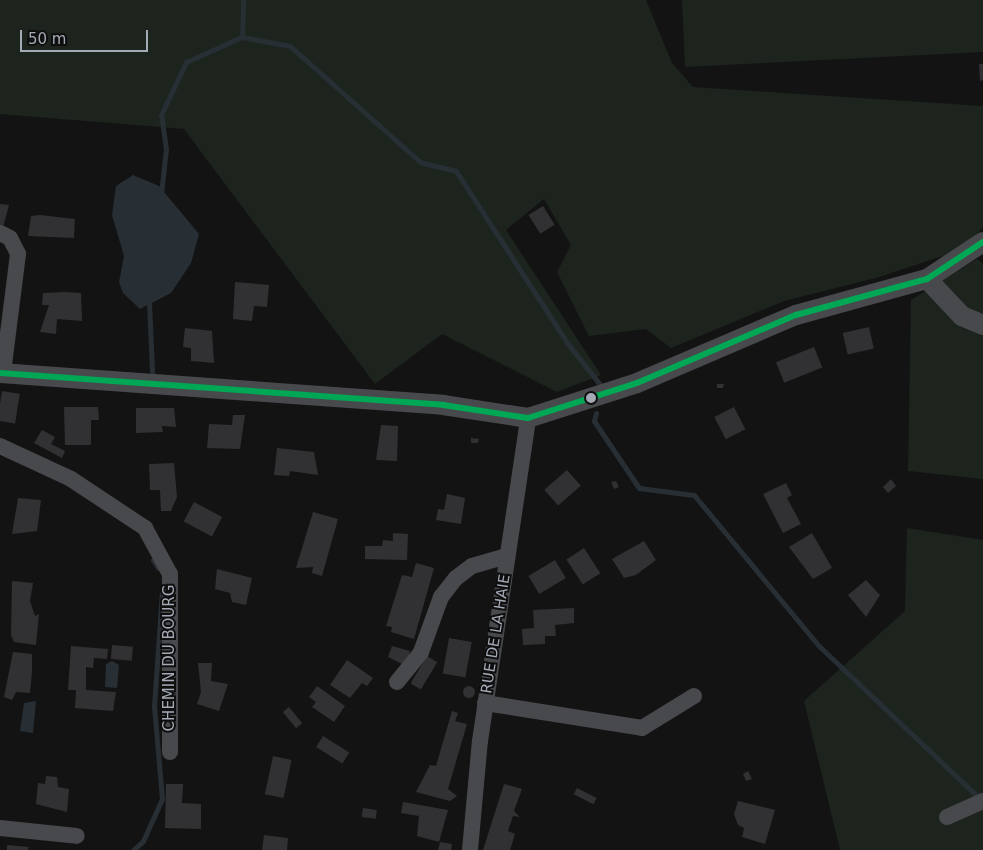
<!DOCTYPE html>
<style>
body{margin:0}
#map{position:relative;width:983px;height:850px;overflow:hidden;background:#131314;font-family:"DejaVu Sans",sans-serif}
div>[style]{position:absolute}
.green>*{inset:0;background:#1d241e}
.water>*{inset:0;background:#272f35}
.stream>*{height:5px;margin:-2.5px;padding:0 2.5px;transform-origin:2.5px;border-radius:2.5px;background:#272f35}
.building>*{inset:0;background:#313133;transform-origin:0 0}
.round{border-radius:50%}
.minor>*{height:16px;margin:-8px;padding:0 8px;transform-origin:8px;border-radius:8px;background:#48494c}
.tertiary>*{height:20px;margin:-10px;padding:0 10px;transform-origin:10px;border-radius:10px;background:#48494c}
.bus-1>*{height:6px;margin:-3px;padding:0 3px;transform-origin:3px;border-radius:3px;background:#00a754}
.dots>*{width:14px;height:14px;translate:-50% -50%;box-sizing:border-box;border:2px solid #0e0e0f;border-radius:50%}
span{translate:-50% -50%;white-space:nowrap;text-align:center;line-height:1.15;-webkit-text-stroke:4px #0e0e0f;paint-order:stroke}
.street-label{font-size:15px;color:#a4aab5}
.scale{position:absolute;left:20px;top:30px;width:128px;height:22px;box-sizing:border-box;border:2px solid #a4aab5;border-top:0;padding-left:6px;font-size:15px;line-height:18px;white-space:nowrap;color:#a4aab5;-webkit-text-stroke:4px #0e0e0f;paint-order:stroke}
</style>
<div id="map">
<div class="green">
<i style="clip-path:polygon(0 0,646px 0,672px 63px,693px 87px,983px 106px,983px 227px,964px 249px,876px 278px,784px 301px,671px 348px,646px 329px,589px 336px,557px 272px,571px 245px,544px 199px,506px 230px,601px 375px,557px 392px,442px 334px,375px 384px,184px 129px,0 114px)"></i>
<i style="clip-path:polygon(682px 0,983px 0,983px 52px,685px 67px)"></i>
<i style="clip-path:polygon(977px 259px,983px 264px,983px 479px,908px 471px,911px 300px)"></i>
<i style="clip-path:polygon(907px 528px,983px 540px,983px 850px,840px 850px,804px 701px,905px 611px)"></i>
</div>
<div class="water">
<i style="clip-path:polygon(133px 175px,159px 186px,199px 234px,191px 263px,171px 293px,140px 309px,123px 293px,119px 282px,124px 256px,112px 215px,116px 186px)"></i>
<i style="clip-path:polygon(112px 661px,119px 665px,117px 688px,105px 687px,106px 664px)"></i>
<i style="clip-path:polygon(36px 701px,33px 733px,20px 731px,24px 703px)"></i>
</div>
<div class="stream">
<i style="left:242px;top:37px;width:37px;rotate:-88deg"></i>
<i style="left:161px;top:194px;width:45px;rotate:-83.7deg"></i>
<i style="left:166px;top:149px;width:34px;rotate:-98deg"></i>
<i style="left:161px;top:115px;width:59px;rotate:-64.7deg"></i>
<i style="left:186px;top:62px;width:61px;rotate:-24.1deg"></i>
<i style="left:242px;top:37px;width:49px;rotate:10.6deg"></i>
<i style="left:290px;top:46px;width:174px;rotate:41.7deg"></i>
<i style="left:420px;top:162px;width:37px;rotate:14deg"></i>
<i style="left:456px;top:171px;width:206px;rotate:57.1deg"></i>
<i style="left:568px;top:344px;width:55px;rotate:51.7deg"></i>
<i style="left:149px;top:302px;width:70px;rotate:87.5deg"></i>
<i style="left:596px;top:413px;width:8px;rotate:104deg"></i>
<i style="left:594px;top:421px;width:81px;rotate:56.1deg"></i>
<i style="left:639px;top:488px;width:55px;rotate:7.3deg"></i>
<i style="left:694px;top:495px;width:196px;rotate:50.4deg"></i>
<i style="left:819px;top:646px;width:224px;rotate:43.5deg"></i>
<i style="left:153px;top:560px;width:9px;rotate:58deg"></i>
<i style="left:133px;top:850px;width:13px;rotate:-42deg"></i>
<i style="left:143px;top:841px;width:46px;rotate:-65.7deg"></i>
<i style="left:162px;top:799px;width:93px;rotate:-94.9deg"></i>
<i style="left:154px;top:706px;width:114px;rotate:-86deg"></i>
</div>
<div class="building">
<i style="clip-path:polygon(979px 64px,983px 64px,983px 80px,980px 81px)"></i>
<i style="clip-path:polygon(0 204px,9px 205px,3px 227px,0 227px)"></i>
<i style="left:543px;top:206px;width:22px;height:17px;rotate:58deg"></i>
<i style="clip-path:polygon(40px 215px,75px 219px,74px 238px,28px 236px,31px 216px)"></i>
<i style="clip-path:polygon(235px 282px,269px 285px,267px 307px,254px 306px,252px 321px,233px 319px)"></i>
<i style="clip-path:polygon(64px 292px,81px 293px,82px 321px,57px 319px,56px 334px,40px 332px,49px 305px,42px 305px,43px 293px)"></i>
<i style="left:869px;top:327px;width:22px;height:27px;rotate:77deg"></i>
<i style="clip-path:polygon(185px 328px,212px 331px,214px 363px,191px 361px,191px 348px,183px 347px)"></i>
<i style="left:814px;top:347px;width:22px;height:41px;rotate:68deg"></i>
<i style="clip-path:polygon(717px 384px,724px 384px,723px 388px,717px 388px)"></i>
<i style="left:2px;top:391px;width:18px;height:30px;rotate:9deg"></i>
<i style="clip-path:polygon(64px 407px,98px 407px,99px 420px,91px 420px,91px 445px,65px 445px)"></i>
<i style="left:734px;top:407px;width:25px;height:22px;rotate:63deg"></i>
<i style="clip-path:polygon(136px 408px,174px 408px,176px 427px,162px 426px,163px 432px,136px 433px)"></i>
<i style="clip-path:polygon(233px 415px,245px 415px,240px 449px,207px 448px,209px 424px,232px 425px)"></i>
<i style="clip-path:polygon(381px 425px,398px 426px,397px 461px,376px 460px)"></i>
<i style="clip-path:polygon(42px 430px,55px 437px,51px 444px,65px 451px,62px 458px,34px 443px)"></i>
<i style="clip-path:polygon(471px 438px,479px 439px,478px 443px,471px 443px)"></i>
<i style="clip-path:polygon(277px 448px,314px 452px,318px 475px,290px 471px,289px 476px,274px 475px)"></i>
<i style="clip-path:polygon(174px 463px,177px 497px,171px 511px,161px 511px,160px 490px,150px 490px,149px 464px)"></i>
<i style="left:567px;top:470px;width:21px;height:30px;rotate:49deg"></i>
<i style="clip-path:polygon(891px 479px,896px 486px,888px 493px,883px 487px)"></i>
<i style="clip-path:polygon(616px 481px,619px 487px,614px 489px,611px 482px)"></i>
<i style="clip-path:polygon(786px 483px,792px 495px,787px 498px,801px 524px,783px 533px,763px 494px)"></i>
<i style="clip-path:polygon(447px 494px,465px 498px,461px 524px,436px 520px,438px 509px,444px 510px)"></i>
<i style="clip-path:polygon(18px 498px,41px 500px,37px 531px,12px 534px)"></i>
<i style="left:194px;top:502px;width:32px;height:22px;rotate:28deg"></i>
<i style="clip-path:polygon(313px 512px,338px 519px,322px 576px,312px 573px,313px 567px,296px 568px)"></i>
<i style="clip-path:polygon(393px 533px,408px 534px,407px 560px,365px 559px,365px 546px,382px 546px,383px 540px,393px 541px)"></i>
<i style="clip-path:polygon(812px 533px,832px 568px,813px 579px,789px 547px)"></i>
<i style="clip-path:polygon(644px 541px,656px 560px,636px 575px,624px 578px,612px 559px)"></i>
<i style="left:584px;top:548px;width:30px;height:21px;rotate:57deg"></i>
<i style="left:555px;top:560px;width:21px;height:31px;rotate:59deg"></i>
<i style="clip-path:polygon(416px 563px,434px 568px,414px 639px,391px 632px,392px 627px,386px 626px,402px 575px,412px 577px)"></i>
<i style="clip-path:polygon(217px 569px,252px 578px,246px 605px,232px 602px,230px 593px,215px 589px)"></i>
<i style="clip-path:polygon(866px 580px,880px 595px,866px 617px,848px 595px)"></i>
<i style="clip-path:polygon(12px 581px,33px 583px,30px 601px,35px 616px,39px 614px,36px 645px,14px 642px,11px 635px)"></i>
<i style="clip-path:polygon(574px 608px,574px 623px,555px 625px,556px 636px,545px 636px,545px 644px,523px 645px,522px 629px,534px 628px,533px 610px)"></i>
<i style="left:449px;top:638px;width:23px;height:36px;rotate:10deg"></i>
<i style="left:112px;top:645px;width:21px;height:14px;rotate:5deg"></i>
<i style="clip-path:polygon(71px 646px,108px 649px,107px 659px,94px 658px,93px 668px,86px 667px,86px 690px,116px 692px,113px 711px,75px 708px,76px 690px,68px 690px)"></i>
<i style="clip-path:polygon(392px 646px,410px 651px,406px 666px,388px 657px)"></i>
<i style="clip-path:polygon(13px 652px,32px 654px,32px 672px,30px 693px,16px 692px,12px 700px,4px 697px)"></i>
<i style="left:427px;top:656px;width:12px;height:32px;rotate:31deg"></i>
<i style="clip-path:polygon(347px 660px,373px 678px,367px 686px,362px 683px,350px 698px,330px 685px)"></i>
<i style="clip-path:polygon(198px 663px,212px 663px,211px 681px,228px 684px,219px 711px,197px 704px,201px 692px)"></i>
<i style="clip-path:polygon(317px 686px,345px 706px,334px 722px,312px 707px,316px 702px,309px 697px)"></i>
<i class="round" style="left:463px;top:686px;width:12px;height:12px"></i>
<i style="left:289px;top:707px;width:21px;height:8px;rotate:51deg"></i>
<i style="clip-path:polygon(452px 711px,458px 713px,455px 721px,467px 724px,448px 789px,457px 796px,450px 801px,416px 792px,430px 765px,436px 766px)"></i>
<i style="left:323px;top:736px;width:31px;height:13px;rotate:32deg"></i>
<i style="left:273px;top:756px;width:19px;height:39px;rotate:12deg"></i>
<i style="clip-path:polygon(748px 771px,752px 779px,746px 781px,743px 774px)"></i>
<i style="clip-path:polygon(46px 776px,57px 777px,58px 787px,69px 789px,67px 812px,36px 804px,38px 783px,45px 784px)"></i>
<i style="clip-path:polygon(166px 784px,183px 784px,182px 803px,201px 804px,201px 829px,165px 828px)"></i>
<i style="clip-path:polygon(504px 784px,522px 789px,514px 811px,520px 817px,513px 816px,508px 831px,515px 834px,510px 850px,483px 850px)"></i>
<i style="left:577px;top:788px;width:22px;height:7px;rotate:27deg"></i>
<i style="clip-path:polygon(738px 801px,775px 810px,765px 844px,742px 837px,744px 828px,738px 825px,734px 814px)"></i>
<i style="clip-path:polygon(403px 802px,448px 810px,439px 842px,417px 836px,419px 816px,401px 813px)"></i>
<i style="left:363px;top:808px;width:14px;height:9px;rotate:8deg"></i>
<i style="clip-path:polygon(264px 835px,288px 838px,287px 850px,262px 850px)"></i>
<i style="clip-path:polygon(440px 842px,452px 844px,451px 850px,438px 850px)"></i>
<i style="clip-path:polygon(7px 845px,29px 847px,28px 850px,7px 850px)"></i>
</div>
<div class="minor">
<i style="left:0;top:233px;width:11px;rotate:27deg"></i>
<i style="left:10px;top:238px;width:18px;rotate:63deg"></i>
<i style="left:18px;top:254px;width:120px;rotate:97.2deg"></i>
<i style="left:0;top:446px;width:78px;rotate:24.9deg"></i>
<i style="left:71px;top:479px;width:89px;rotate:33.5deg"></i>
<i style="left:145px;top:528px;width:52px;rotate:61.5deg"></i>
<i style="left:170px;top:574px;width:178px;rotate:90deg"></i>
<i style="left:397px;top:682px;width:38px;rotate:-51deg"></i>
<i style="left:421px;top:652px;width:59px;rotate:-70deg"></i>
<i style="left:441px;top:597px;width:24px;rotate:-52deg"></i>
<i style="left:456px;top:578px;width:20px;rotate:-37deg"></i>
<i style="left:472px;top:566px;width:37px;rotate:-16deg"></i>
<i style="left:485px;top:703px;width:159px;rotate:9deg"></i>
<i style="left:642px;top:728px;width:61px;rotate:-31.6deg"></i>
<i style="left:947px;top:817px;width:39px;rotate:-24deg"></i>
<i style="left:0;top:828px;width:77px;rotate:5.9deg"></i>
<i style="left:470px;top:850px;width:109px;rotate:-84.8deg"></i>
<i style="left:480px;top:741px;width:327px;rotate:-81.5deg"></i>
</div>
<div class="tertiary">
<i style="left:927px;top:279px;width:51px;rotate:46.6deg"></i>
<i style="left:962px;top:316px;width:23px;rotate:23deg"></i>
<i style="left:0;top:373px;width:444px;rotate:4.1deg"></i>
<i style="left:443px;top:405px;width:86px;rotate:8.7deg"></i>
<i style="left:528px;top:418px;width:114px;rotate:-17.8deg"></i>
<i style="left:637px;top:383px;width:173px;rotate:-23.2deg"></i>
<i style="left:796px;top:315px;width:136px;rotate:-15.4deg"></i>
<i style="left:927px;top:279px;width:67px;rotate:-33.5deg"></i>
</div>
<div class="bus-1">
<i style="left:0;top:373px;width:444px;rotate:4.1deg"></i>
<i style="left:443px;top:405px;width:86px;rotate:8.7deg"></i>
<i style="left:528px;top:418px;width:114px;rotate:-17.8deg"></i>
<i style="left:637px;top:383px;width:173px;rotate:-23.2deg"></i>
<i style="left:796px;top:315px;width:136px;rotate:-15.4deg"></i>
<i style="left:927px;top:279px;width:67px;rotate:-33.5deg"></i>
</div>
<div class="dots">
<i style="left:591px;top:398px;background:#a4aab5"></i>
</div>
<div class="street-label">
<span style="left:496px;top:634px;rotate:-81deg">RUE DE LA HAIE</span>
<span style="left:170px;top:658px;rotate:-90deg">CHEMIN DU BOURG</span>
</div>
<div class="scale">50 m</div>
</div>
